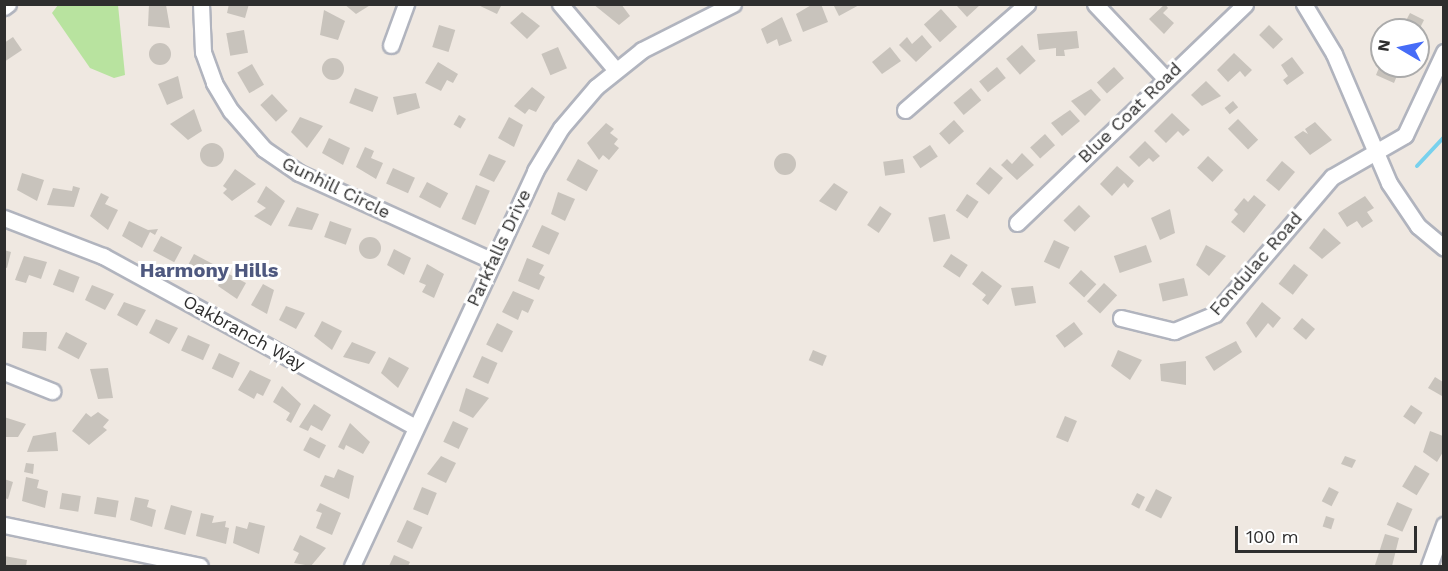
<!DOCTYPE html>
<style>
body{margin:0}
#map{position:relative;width:1448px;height:571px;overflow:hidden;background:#efe8e1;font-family:"Work Sans",sans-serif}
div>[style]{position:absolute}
.green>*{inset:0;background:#b8e39f}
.stream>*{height:4px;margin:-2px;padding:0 2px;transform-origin:2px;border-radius:2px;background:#78d1ed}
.building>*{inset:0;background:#c8c3bc;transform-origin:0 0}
.round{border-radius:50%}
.roads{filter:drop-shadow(2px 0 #b1b4be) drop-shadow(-2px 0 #b1b4be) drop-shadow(0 2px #b1b4be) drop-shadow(0 -2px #b1b4be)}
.minor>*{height:15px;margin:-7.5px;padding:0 7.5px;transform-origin:7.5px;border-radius:7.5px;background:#fff}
span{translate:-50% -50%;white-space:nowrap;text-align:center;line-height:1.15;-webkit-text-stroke:6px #fff;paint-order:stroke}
.street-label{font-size:18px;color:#2e2e2e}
.neighbourhood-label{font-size:20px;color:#4e587f;font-weight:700}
.frame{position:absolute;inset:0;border:6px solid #2e2e2e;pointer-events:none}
.north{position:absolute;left:1370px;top:18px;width:60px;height:60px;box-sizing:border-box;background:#fff;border:2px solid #ababab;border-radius:50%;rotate:279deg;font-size:16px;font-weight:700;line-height:24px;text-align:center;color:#2e2e2e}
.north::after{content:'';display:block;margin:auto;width:21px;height:27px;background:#466cf7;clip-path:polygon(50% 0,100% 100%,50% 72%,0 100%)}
.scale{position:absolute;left:1235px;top:526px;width:182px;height:27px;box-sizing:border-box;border:3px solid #2e2e2e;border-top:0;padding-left:8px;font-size:18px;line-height:21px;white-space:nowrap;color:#2e2e2e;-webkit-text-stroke:4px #fff;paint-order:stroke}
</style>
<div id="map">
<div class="green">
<i style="clip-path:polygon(58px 5px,118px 5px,125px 75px,114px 78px,90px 68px,52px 13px)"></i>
</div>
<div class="stream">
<i style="left:1417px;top:166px;width:40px;rotate:-47deg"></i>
</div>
<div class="building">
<i style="clip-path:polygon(149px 4px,166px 5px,170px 28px,148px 26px)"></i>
<i style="clip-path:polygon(229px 4px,249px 4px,245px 18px,227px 13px)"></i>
<i style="clip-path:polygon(344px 4px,372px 4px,356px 14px)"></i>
<i style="clip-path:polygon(476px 4px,502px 4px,497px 14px)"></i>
<i style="clip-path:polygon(593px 4px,621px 4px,630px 16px,619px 25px)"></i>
<i style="clip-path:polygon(813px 4px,821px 4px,828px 22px,803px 32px,796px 14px)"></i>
<i style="clip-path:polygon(833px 4px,861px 4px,839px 16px)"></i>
<i style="clip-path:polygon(981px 4px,967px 17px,957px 6px,958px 4px)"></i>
<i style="clip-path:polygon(1165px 4px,1168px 8px,1163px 13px,1174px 23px,1164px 34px,1149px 19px)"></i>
<i style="left:941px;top:9px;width:24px;height:23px;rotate:48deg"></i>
<i style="clip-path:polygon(324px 10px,345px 21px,338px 40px,320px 35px)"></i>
<i style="clip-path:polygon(522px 12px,540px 26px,527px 39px,510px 23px)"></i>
<i style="clip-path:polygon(1410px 13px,1424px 20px,1419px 30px,1401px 30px)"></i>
<i style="clip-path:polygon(782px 17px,792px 41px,779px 46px,777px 39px,767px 44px,761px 29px)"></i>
<i style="left:439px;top:25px;width:17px;height:23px;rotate:17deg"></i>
<i style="left:1269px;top:25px;width:20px;height:14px;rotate:45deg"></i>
<i style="left:244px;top:30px;width:23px;height:18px;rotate:80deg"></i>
<i style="clip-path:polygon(1077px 31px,1079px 48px,1064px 50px,1065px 56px,1056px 56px,1056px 48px,1039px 50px,1037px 34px)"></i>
<i style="clip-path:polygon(922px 35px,932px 47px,916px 62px,899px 45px,907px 37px,912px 44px)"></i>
<i style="clip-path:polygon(13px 37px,22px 50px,4px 62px,4px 43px)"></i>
<i class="round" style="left:149px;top:43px;width:22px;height:22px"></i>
<i style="left:1022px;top:45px;width:21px;height:21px;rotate:49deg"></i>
<i style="left:558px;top:47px;width:23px;height:18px;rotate:67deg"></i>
<i style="clip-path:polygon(890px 47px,901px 61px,882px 74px,872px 62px)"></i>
<i style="clip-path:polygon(1234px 53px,1252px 70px,1245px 77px,1240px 71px,1228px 82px,1217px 70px)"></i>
<i style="clip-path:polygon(1292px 57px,1304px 73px,1287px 85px,1283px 80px,1288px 76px,1281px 65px)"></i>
<i class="round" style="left:322px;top:58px;width:22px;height:22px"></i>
<i style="clip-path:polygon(1382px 60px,1382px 66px,1401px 66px,1394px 83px,1376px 75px)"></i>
<i style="clip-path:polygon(438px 62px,458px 74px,453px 83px,447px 80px,441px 91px,425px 83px)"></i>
<i style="left:252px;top:64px;width:24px;height:17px;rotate:60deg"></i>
<i style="left:997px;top:67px;width:14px;height:23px;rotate:51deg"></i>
<i style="left:1114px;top:67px;width:15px;height:23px;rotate:48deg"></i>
<i style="clip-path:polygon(178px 76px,183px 98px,167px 105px,158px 84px)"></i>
<i style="clip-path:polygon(1206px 81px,1221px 96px,1202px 106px,1191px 95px)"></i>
<i style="clip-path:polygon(532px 87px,545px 97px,536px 112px,529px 109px,525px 114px,514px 106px)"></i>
<i style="left:355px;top:88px;width:25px;height:16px;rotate:21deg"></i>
<i style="left:971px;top:88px;width:16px;height:23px;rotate:50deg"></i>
<i style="clip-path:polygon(1091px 89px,1101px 100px,1085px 116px,1071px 101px)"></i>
<i style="clip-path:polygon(416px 93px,420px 108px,397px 115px,393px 97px)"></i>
<i style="left:272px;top:94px;width:23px;height:16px;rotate:47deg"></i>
<i style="left:1233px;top:101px;width:8px;height:11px;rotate:50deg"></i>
<i style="clip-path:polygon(194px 109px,202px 131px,188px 140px,170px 124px)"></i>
<i style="clip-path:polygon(1070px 110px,1080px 121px,1062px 136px,1051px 123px)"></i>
<i style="clip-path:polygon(1172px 113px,1190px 130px,1183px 136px,1178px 131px,1166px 143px,1154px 131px)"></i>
<i style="left:459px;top:115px;width:8px;height:11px;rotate:30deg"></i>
<i style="clip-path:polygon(300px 117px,323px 126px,307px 148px,291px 132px)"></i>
<i style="clip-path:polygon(509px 117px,523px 125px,514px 147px,498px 138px)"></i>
<i style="left:1238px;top:119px;width:29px;height:14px;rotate:46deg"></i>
<i style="left:954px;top:120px;width:15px;height:20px;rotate:48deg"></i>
<i style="clip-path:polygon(1315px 122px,1332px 140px,1310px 155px,1294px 137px,1303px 131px,1308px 134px,1305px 129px)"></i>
<i style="clip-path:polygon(606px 123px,614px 129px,610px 133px,618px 139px,614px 144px,619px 148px,609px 160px,603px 155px,599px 160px,587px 143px)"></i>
<i style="left:1045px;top:134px;width:15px;height:20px;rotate:48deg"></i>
<i style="clip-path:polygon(329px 138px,350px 148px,343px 165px,322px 153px)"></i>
<i style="clip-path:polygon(1145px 141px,1160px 156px,1153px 162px,1149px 158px,1139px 167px,1129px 157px)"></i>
<i class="round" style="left:200px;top:143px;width:24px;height:24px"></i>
<i style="left:930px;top:145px;width:14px;height:21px;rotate:56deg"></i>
<i style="clip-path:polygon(365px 147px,374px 151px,371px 158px,383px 163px,376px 179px,356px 167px)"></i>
<i style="clip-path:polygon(1022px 153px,1034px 165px,1017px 180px,1001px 165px,1007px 159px,1012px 164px)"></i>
<i class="round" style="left:774px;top:153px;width:22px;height:22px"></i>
<i style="clip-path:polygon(489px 154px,506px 161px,494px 182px,479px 175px)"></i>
<i style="left:1208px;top:156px;width:21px;height:16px;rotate:43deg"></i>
<i style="left:578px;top:159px;width:23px;height:24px;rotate:29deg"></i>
<i style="left:903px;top:159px;width:14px;height:20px;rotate:82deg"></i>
<i style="left:1282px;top:161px;width:17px;height:25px;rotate:40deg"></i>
<i style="clip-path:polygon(1117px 166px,1134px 181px,1128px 188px,1124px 183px,1112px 196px,1100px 184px)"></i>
<i style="left:990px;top:167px;width:17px;height:22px;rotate:40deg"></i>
<i style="left:393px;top:168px;width:24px;height:17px;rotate:24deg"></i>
<i style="clip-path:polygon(235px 169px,256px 184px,232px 201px,223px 193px,227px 189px,223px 186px)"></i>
<i style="clip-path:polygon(22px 173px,44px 180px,37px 201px,17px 190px)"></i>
<i style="left:427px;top:182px;width:24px;height:17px;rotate:28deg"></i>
<i style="clip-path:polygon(834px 183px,848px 192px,836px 211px,819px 201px)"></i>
<i style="left:476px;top:185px;width:15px;height:37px;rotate:23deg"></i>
<i style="clip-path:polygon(73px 186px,80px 188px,74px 207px,47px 205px,53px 188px,72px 191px)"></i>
<i style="clip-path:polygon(266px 186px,285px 201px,271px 226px,254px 216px,266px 208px,257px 202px)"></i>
<i style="clip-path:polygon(558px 192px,575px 199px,565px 221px,551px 214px)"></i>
<i style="clip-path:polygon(101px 193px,109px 197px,105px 204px,118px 210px,108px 230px,90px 216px)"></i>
<i style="left:967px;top:194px;width:14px;height:20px;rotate:34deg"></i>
<i style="clip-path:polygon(1254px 195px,1266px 205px,1244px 233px,1231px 222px,1238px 214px,1234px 210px,1244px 198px,1248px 202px)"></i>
<i style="clip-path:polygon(1365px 196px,1374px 208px,1367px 212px,1373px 221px,1362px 228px,1357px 221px,1347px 227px,1338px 213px)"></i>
<i style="left:1079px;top:205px;width:16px;height:22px;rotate:45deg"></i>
<i style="left:880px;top:206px;width:14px;height:23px;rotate:34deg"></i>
<i style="clip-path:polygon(297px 207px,319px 214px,312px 230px,288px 226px)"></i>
<i style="clip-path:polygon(1170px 209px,1175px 233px,1160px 240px,1151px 218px)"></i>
<i style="left:945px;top:214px;width:25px;height:17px;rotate:78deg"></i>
<i style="clip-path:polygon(129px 221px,148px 230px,158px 229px,155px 235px,150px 232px,142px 248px,122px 236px)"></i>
<i style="left:330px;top:221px;width:23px;height:17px;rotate:20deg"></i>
<i style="left:542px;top:225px;width:19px;height:24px;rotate:25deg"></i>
<i style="clip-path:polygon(1324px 228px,1341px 243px,1322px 259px,1309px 248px)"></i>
<i style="left:161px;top:236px;width:24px;height:17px;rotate:28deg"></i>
<i class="round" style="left:359px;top:237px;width:22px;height:22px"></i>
<i style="left:1054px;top:240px;width:17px;height:24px;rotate:25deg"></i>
<i style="left:1146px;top:245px;width:18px;height:34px;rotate:71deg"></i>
<i style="clip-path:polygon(1206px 245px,1226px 256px,1209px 276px,1196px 265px)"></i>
<i style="clip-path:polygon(394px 249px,411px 258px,404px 275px,387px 265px)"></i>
<i style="clip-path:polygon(4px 250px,11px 252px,7px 268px,4px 267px)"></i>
<i style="left:194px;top:254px;width:24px;height:17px;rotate:28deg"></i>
<i style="left:951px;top:254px;width:20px;height:15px;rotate:33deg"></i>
<i style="clip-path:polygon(24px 256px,47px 262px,41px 279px,29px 275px,26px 283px,15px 280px)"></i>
<i style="clip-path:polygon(527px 258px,544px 265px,539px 274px,545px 277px,539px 290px,518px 281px)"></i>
<i style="clip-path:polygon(427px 264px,444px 274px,434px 298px,422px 292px,426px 285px,419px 282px)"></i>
<i style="left:1294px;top:264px;width:18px;height:25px;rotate:38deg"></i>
<i style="left:59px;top:269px;width:22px;height:17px;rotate:21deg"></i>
<i style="left:1081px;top:270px;width:21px;height:18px;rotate:43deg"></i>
<i style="clip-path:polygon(982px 271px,1002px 286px,988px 305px,982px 300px,986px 295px,972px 284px)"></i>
<i style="clip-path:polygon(225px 272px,246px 283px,237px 299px,218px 286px)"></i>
<i style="left:1184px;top:278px;width:18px;height:26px;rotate:77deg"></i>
<i style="left:1104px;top:283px;width:18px;height:25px;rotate:43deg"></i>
<i style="clip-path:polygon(263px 284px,274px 290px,267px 314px,251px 305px)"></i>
<i style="clip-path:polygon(92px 285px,114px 294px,105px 310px,85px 300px)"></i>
<i style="clip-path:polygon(1033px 286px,1036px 303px,1015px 306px,1011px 288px)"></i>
<i style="clip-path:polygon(513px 291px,534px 300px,528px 313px,522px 310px,518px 320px,502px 312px)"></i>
<i style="clip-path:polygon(124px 302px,146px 310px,137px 326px,117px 315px)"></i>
<i style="clip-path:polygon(1262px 302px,1281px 318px,1273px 328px,1268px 323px,1256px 338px,1246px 323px)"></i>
<i style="clip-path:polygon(286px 306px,305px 313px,296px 329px,279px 320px)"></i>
<i style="left:1302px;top:318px;width:17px;height:14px;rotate:40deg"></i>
<i style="clip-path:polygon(156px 319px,178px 328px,169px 344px,149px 333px)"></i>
<i style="clip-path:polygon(322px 321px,342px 331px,332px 350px,314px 336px)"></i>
<i style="left:1074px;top:322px;width:15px;height:23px;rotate:53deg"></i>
<i style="left:497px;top:323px;width:18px;height:24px;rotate:27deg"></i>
<i style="clip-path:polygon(23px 332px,47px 332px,46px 351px,22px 348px)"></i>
<i style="left:66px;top:332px;width:24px;height:18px;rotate:28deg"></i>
<i style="left:188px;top:335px;width:24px;height:17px;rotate:24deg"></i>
<i style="clip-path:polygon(1236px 341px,1242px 352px,1214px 371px,1205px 357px)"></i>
<i style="clip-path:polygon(352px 342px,376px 352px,369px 364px,343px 357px)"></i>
<i style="left:813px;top:350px;width:15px;height:11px;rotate:23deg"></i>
<i style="clip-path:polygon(1118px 350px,1142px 360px,1130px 380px,1111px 366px)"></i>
<i style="left:219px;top:353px;width:23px;height:17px;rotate:25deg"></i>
<i style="left:482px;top:356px;width:17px;height:23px;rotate:24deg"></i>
<i style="clip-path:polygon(389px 357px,409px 368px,398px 388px,381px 373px)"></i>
<i style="clip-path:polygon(1186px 361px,1186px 385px,1161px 381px,1160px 364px)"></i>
<i style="clip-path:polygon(108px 368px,113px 398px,98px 399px,90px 369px)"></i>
<i style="clip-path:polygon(250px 370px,271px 380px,263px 396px,257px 393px,254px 399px,238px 390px)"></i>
<i style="clip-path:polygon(1435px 377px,1443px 382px,1442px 396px,1428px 388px)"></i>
<i style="clip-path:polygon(282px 386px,301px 404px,291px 423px,286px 420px,290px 413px,273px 402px)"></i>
<i style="clip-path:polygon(466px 388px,489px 398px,473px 418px,459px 411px)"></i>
<i style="clip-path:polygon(314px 404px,331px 415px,322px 431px,311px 425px,308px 431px,299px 427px)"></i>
<i style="left:1411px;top:405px;width:14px;height:14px;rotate:34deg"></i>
<i style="clip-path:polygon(98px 412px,109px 420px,103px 427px,107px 430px,89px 445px,72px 431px,86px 413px,91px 417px)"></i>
<i style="left:1065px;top:416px;width:13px;height:23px;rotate:23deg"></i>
<i style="clip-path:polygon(4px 417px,26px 424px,18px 437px,4px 437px)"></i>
<i style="left:453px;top:421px;width:17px;height:23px;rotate:25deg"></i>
<i style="clip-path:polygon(350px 423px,370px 442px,363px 454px,346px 445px,344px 450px,338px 447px)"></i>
<i style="clip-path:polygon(1430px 431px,1443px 436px,1443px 452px,1437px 462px,1423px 452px)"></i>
<i style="clip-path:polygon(56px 432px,58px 451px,27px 452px,33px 436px)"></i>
<i style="left:310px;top:437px;width:18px;height:15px;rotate:27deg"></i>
<i style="clip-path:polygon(441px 456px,456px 463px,446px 483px,427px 474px)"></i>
<i style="clip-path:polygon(1345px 456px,1356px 460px,1352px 468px,1341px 464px)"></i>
<i style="clip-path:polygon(26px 463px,34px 464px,33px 474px,24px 472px)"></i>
<i style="left:1415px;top:465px;width:17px;height:25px;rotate:31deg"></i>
<i style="clip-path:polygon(338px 469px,354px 476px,349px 499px,320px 486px,325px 475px,334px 478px)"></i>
<i style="clip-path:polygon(26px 477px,39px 480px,37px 488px,48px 491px,45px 508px,22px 501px)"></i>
<i style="clip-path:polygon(4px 479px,13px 482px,8px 499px,4px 498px)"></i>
<i style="left:422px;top:487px;width:16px;height:24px;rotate:22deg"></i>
<i style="left:1329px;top:487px;width:11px;height:16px;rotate:27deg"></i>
<i style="left:1156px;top:489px;width:18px;height:24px;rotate:27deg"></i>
<i style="left:62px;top:493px;width:19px;height:16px;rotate:9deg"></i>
<i style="left:1137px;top:493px;width:9px;height:13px;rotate:27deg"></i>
<i style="left:97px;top:497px;width:22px;height:17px;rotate:10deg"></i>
<i style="clip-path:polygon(135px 497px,149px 500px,147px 507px,156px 510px,152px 527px,130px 520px)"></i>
<i style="left:1397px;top:502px;width:17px;height:25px;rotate:24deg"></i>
<i style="clip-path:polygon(320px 503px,341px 513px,332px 535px,316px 528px,322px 513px,316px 511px)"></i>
<i style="left:171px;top:505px;width:22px;height:25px;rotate:16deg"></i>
<i style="clip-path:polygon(201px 513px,214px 516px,212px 523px,226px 521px,225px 527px,229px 528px,226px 544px,196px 536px)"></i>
<i style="left:1326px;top:516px;width:9px;height:11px;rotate:18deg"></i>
<i style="left:407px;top:520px;width:17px;height:24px;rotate:25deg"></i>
<i style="clip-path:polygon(249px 522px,265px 526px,259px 554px,233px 543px,236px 526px,247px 529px)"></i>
<i style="clip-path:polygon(1385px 534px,1399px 538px,1392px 566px,1375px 565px)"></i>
<i style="clip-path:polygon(300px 535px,326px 548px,311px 566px,294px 563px,299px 553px,293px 550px)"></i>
<i style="clip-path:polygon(394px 555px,410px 562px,408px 566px,389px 566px)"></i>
<i style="clip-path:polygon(4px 556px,27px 560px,26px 566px,4px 566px)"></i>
</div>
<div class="roads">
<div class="minor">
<i style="left:201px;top:4px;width:48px;rotate:87.6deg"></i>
<i style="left:203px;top:52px;width:33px;rotate:70deg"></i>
<i style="left:214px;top:83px;width:33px;rotate:59deg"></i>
<i style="left:231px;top:111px;width:50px;rotate:49deg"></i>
<i style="left:264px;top:149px;width:42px;rotate:34.4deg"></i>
<i style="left:299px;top:173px;width:213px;rotate:24.4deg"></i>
<i style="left:560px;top:4px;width:85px;rotate:49.8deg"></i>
<i style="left:1095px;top:4px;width:102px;rotate:46.6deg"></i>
<i style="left:1304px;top:4px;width:58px;rotate:59deg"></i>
<i style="left:1334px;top:54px;width:140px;rotate:66.9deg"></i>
<i style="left:1389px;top:183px;width:52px;rotate:56deg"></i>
<i style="left:1418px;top:226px;width:34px;rotate:40deg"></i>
<i style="left:4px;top:7px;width:5px;rotate:-37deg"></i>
<i style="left:391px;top:45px;width:44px;rotate:-69.9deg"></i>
<i style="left:905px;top:110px;width:162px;rotate:-41deg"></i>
<i style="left:4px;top:218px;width:106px;rotate:21deg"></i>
<i style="left:103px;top:256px;width:356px;rotate:28.7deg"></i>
<i style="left:1017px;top:223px;width:316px;rotate:-43.8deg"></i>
<i style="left:1121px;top:318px;width:55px;rotate:13.8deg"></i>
<i style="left:1174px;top:331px;width:44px;rotate:-22.5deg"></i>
<i style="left:1215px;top:314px;width:180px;rotate:-49.5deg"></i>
<i style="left:1332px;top:177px;width:84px;rotate:-29.9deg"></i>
<i style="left:1405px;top:135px;width:92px;rotate:-64.8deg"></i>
<i style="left:4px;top:372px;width:52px;rotate:21.6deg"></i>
<i style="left:4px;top:525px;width:200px;rotate:11.8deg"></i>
<i style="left:352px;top:566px;width:435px;rotate:-65.1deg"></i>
<i style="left:535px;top:171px;width:50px;rotate:-58.8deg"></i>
<i style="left:561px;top:128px;width:54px;rotate:-49.5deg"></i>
<i style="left:596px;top:87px;width:59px;rotate:-38.8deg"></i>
<i style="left:642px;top:50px;width:102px;rotate:-26.8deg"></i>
<i style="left:1429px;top:566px;width:44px;rotate:-69.9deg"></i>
</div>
</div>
<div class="street-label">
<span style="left:1130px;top:113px;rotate:-44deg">Blue Coat Road</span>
<span style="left:336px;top:188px;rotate:26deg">Gunhill Circle</span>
<span style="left:499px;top:248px;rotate:-65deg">Parkfalls Drive</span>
<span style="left:1256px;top:264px;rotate:-49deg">Fondulac Road</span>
<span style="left:244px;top:333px;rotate:29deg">Oakbranch Way</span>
</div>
<div class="neighbourhood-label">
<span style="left:209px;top:270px">Harmony Hills</span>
</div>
<div class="frame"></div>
<div class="north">N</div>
<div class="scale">100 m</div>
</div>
